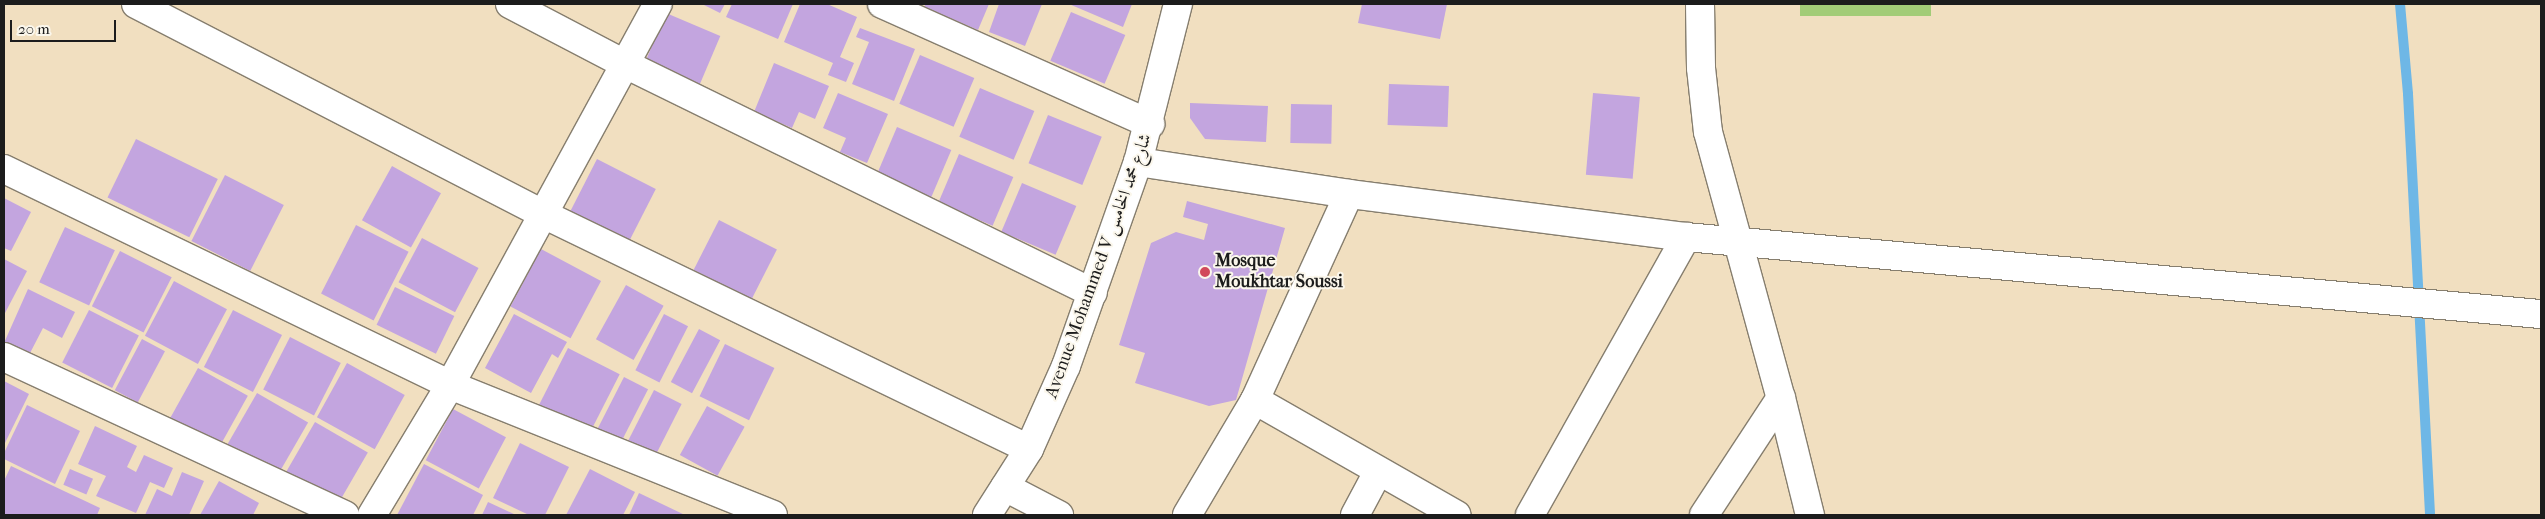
<!DOCTYPE html>
<meta charset="utf-8">
<style>
body{margin:0}
#map{position:relative;width:2545px;height:519px;overflow:hidden;background:#f1dfc0;font-family:"IM FELL French Canon",Amiri,serif}
div>[style]{position:absolute}
.green>*{inset:0;background:#a2cc77;transform-origin:0 0}
.stream>*{height:10px;margin:-5px;padding:0 5px;transform-origin:5px;border-radius:5px;background:#6eb7e6}
.building>*{inset:0;background:#c3a5df;transform-origin:0 0}
.roads{filter:drop-shadow(1px 0 #867e6e) drop-shadow(-1px 0 #867e6e) drop-shadow(0 1px #867e6e) drop-shadow(0 -1px #867e6e)}
.minor>*{height:28px;margin:-14px;padding:0 14px;transform-origin:14px;border-radius:14px;background:#fff}
.dots>*{width:14px;height:14px;translate:-50% -50%;box-sizing:border-box;border:2px solid #fbf7ec;border-radius:50%}
span{translate:-50% -50%;white-space:nowrap;text-align:center;line-height:1.15;-webkit-text-stroke:4px #fbf7ec;paint-order:stroke}
.poi-label{font-size:18px;color:#1c1c1c;font-weight:700}
.left{translate:0 -50%;text-align:left}
.street-label{font-size:18px;color:#1c1c1c}
.frame{position:absolute;inset:0;border:5px solid #1c1c1c;pointer-events:none}
.scale{position:absolute;left:10px;top:20px;width:106px;height:22px;box-sizing:border-box;border:2px solid #1c1c1c;border-top:0;padding-left:6px;font-size:15px;line-height:18px;white-space:nowrap;color:#1c1c1c;-webkit-text-stroke:4px #fbf7ec;paint-order:stroke}
</style>
<div id="map">
<div class="green">
<i style="left:1800px;top:4px;width:131px;height:12px"></i>
</div>
<div class="stream">
<i style="left:2400px;top:4px;width:90px;rotate:84.9deg"></i>
<i style="left:2408px;top:94px;width:422px;rotate:87deg"></i>
</div>
<div class="building">
<i style="clip-path:polygon(702px 4px,725px 4px,720px 13px)"></i>
<i style="clip-path:polygon(732px 4px,793px 4px,778px 39px,726px 17px)"></i>
<i style="clip-path:polygon(800px 4px,827px 4px,857px 17px,840px 57px,854px 63px,846px 82px,828px 75px,833px 63px,784px 42px)"></i>
<i style="clip-path:polygon(926px 4px,989px 4px,978px 30px,924px 7px)"></i>
<i style="clip-path:polygon(999px 4px,1042px 4px,1025px 46px,989px 32px)"></i>
<i style="clip-path:polygon(1069px 4px,1132px 4px,1123px 27px)"></i>
<i style="clip-path:polygon(1362px 4px,1447px 4px,1440px 39px,1358px 23px)"></i>
<i style="left:1071px;top:12px;width:59px;height:53px;rotate:23deg"></i>
<i style="left:666px;top:13px;width:59px;height:53px;rotate:23deg"></i>
<i style="clip-path:polygon(860px 28px,915px 49px,894px 101px,852px 84px,869px 42px,856px 37px)"></i>
<i style="left:920px;top:55px;width:59px;height:53px;rotate:23deg"></i>
<i style="clip-path:polygon(774px 63px,829px 86px,815px 119px,799px 112px,792px 128px,754px 112px)"></i>
<i style="left:1389px;top:84px;width:60px;height:41px;rotate:2deg"></i>
<i style="left:980px;top:88px;width:59px;height:53px;rotate:23deg"></i>
<i style="clip-path:polygon(838px 93px,888px 114px,867px 163px,840px 152px,846px 138px,823px 128px)"></i>
<i style="left:1593px;top:93px;width:47px;height:82px;rotate:5deg"></i>
<i style="clip-path:polygon(1190px 103px,1268px 106px,1266px 142px,1205px 139px,1190px 118px)"></i>
<i style="left:1291px;top:104px;width:41px;height:39px;rotate:1deg"></i>
<i style="left:1048px;top:115px;width:58px;height:52px;rotate:22deg"></i>
<i style="left:897px;top:127px;width:59px;height:53px;rotate:23deg"></i>
<i style="left:136px;top:139px;width:91px;height:65px;rotate:26deg"></i>
<i style="left:959px;top:154px;width:59px;height:53px;rotate:23deg"></i>
<i style="left:597px;top:159px;width:66px;height:61px;rotate:27deg"></i>
<i style="left:392px;top:166px;width:56px;height:62px;rotate:29deg"></i>
<i style="left:225px;top:175px;width:66px;height:74px;rotate:27deg"></i>
<i style="left:1022px;top:183px;width:59px;height:53px;rotate:23deg"></i>
<i style="clip-path:polygon(4px 198px,31px 212px,11px 251px,4px 248px)"></i>
<i style="clip-path:polygon(1187px 201px,1285px 228px,1236px 400px,1209px 406px,1135px 383px,1145px 353px,1119px 345px,1151px 243px,1176px 232px,1204px 240px,1208px 224px,1183px 217px)"></i>
<i style="left:719px;top:220px;width:65px;height:56px;rotate:27deg"></i>
<i style="left:356px;top:225px;width:59px;height:77px;rotate:27deg"></i>
<i style="left:65px;top:227px;width:55px;height:61px;rotate:25deg"></i>
<i style="left:422px;top:238px;width:64px;height:50px;rotate:28deg"></i>
<i style="left:541px;top:249px;width:68px;height:65px;rotate:28deg"></i>
<i style="left:120px;top:251px;width:58px;height:62px;rotate:27deg"></i>
<i style="clip-path:polygon(4px 259px,27px 271px,4px 315px)"></i>
<i style="left:174px;top:281px;width:60px;height:62px;rotate:28deg"></i>
<i style="left:626px;top:285px;width:43px;height:62px;rotate:29deg"></i>
<i style="left:395px;top:287px;width:66px;height:42px;rotate:26deg"></i>
<i style="clip-path:polygon(28px 289px,75px 312px,62px 338px,43px 328px,29px 355px,4px 343px)"></i>
<i style="left:89px;top:310px;width:56px;height:59px;rotate:27deg"></i>
<i style="left:233px;top:310px;width:55px;height:64px;rotate:27deg"></i>
<i style="clip-path:polygon(514px 314px,567px 342px,558px 358px,552px 354px,531px 393px,485px 368px)"></i>
<i style="left:664px;top:314px;width:27px;height:63px;rotate:27deg"></i>
<i style="left:699px;top:329px;width:24px;height:60px;rotate:28deg"></i>
<i style="left:290px;top:337px;width:57px;height:59px;rotate:27deg"></i>
<i style="left:142px;top:339px;width:26px;height:58px;rotate:28deg"></i>
<i style="left:725px;top:344px;width:55px;height:58px;rotate:26deg"></i>
<i style="left:568px;top:348px;width:58px;height:69px;rotate:27deg"></i>
<i style="left:347px;top:363px;width:66px;height:62px;rotate:29deg"></i>
<i style="left:198px;top:368px;width:57px;height:59px;rotate:29deg"></i>
<i style="left:624px;top:377px;width:27px;height:61px;rotate:27deg"></i>
<i style="clip-path:polygon(4px 381px,29px 394px,4px 445px)"></i>
<i style="left:654px;top:390px;width:31px;height:59px;rotate:27deg"></i>
<i style="left:257px;top:393px;width:59px;height:64px;rotate:30deg"></i>
<i style="clip-path:polygon(27px 405px,80px 431px,55px 484px,4px 459px,4px 453px)"></i>
<i style="left:707px;top:406px;width:43px;height:56px;rotate:29deg"></i>
<i style="left:453px;top:409px;width:60px;height:58px;rotate:28deg"></i>
<i style="left:315px;top:422px;width:61px;height:59px;rotate:30deg"></i>
<i style="clip-path:polygon(95px 426px,137px 446px,127px 467px,136px 472px,144px 455px,173px 468px,164px 488px,150px 482px,136px 513px,96px 496px,106px 476px,78px 464px)"></i>
<i style="clip-path:polygon(520px 443px,569px 467px,545px 515px,529px 515px,493px 498px)"></i>
<i style="clip-path:polygon(424px 464px,483px 495px,473px 515px,397px 515px)"></i>
<i style="clip-path:polygon(11px 466px,100px 508px,97px 515px,4px 515px,4px 481px)"></i>
<i style="left:70px;top:469px;width:25px;height:17px;rotate:23deg"></i>
<i style="clip-path:polygon(590px 469px,635px 492px,623px 515px,566px 515px)"></i>
<i style="clip-path:polygon(182px 472px,204px 481px,189px 515px,145px 515px,157px 489px,172px 496px)"></i>
<i style="clip-path:polygon(219px 481px,259px 503px,253px 515px,200px 515px)"></i>
<i style="clip-path:polygon(639px 493px,685px 515px,629px 515px)"></i>
<i style="clip-path:polygon(488px 502px,516px 515px,482px 515px)"></i>
</div>
<div class="roads">
<div class="minor">
<i style="left:136px;top:4px;width:456px;rotate:27.3deg"></i>
<i style="left:541px;top:213px;width:542px;rotate:25.81deg"></i>
<i style="left:510px;top:4px;width:127px;rotate:27.6deg"></i>
<i style="left:623px;top:63px;width:523px;rotate:26.08deg"></i>
<i style="left:882px;top:4px;width:294px;rotate:24.1deg"></i>
<i style="left:1700px;top:4px;width:64px;rotate:89.1deg"></i>
<i style="left:1701px;top:68px;width:64px;rotate:83.8deg"></i>
<i style="left:1708px;top:132px;width:276px;rotate:74.7deg"></i>
<i style="left:1781px;top:398px;width:121px;rotate:76.1deg"></i>
<i style="left:1138px;top:162px;width:213px;rotate:8.6deg"></i>
<i style="left:1349px;top:194px;width:340px;rotate:7.3deg"></i>
<i style="left:1686px;top:237px;width:858px;rotate:5.15deg"></i>
<i style="left:4px;top:169px;width:496px;rotate:25.8deg"></i>
<i style="left:450px;top:385px;width:348px;rotate:21.9deg"></i>
<i style="left:4px;top:357px;width:376px;rotate:24.9deg"></i>
<i style="left:1255px;top:400px;width:232px;rotate:29.7deg"></i>
<i style="left:1005px;top:487px;width:61px;rotate:27.4deg"></i>
<i style="left:372px;top:515px;width:152px;rotate:-59deg"></i>
<i style="left:450px;top:385px;width:434px;rotate:-61.4deg"></i>
<i style="left:987px;top:515px;width:78px;rotate:-57.5deg"></i>
<i style="left:1029px;top:449px;width:91px;rotate:-66deg"></i>
<i style="left:1066px;top:366px;width:216px;rotate:-70.6deg"></i>
<i style="left:1138px;top:162px;width:163px;rotate:-75.8deg"></i>
<i style="left:1187px;top:515px;width:134px;rotate:-59.4deg"></i>
<i style="left:1255px;top:400px;width:226px;rotate:-65.5deg"></i>
<i style="left:1355px;top:515px;width:49px;rotate:-61.9deg"></i>
<i style="left:1530px;top:515px;width:319px;rotate:-60.7deg"></i>
<i style="left:1704px;top:515px;width:140px;rotate:-56.7deg"></i>
</div>
</div>
<div class="dots">
<i style="left:1205px;top:272px;background:#d1495b"></i>
</div>
<div class="poi-label">
<span class="left" style="left:1215px;top:272px">Mosque<br>Moukhtar Soussi</span>
</div>
<div class="street-label">
<span style="left:1099px;top:266px;rotate:-70deg">Avenue Mohammed V شارع محمد الخامس</span>
</div>
<div class="frame"></div>
<div class="scale">20 m</div>
</div>
